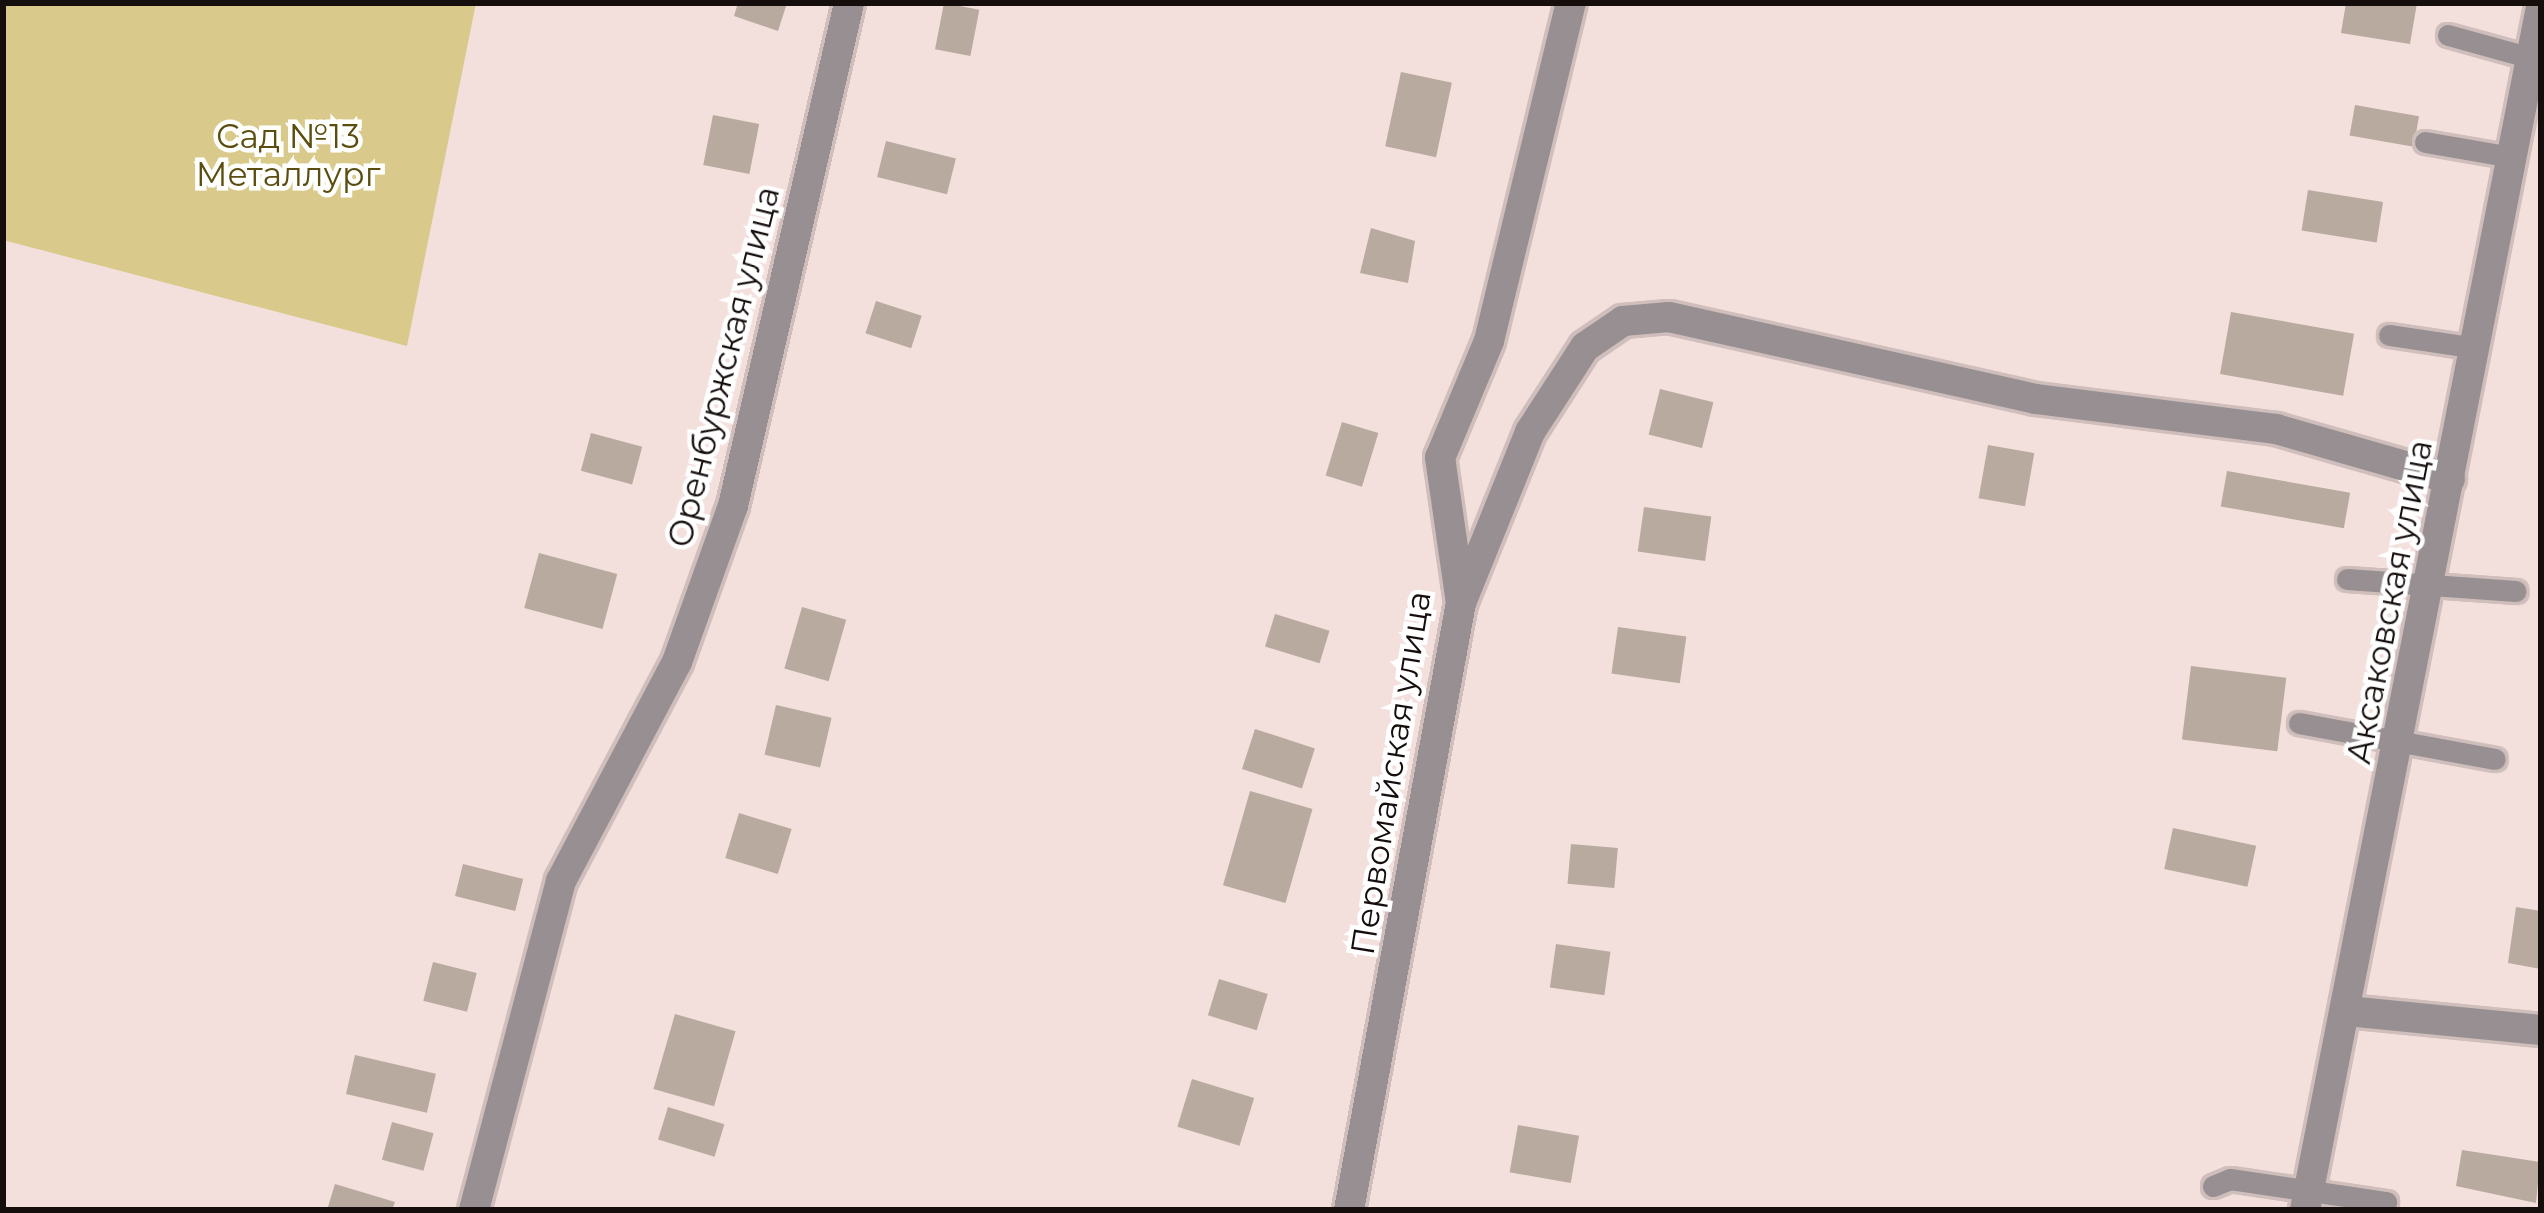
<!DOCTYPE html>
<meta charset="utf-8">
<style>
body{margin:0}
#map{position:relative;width:2544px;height:1213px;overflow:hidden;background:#f3dfdc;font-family:Montserrat,sans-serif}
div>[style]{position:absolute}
.green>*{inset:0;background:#d9ca8b}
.building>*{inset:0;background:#b8aa9f;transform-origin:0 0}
.roads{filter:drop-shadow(3px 0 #cfbebb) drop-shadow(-3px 0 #cfbebb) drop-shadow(0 3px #cfbebb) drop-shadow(0 -3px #cfbebb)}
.service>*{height:21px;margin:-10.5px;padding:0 10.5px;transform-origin:10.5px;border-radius:10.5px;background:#978f92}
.minor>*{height:30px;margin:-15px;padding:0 15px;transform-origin:15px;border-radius:15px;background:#978f92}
span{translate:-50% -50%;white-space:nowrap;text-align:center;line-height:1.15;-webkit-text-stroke:9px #fff;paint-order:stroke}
.park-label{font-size:33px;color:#5b4d0d}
.street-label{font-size:33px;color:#150e0d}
.frame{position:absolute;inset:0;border:6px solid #150e0d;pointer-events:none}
</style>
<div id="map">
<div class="green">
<i style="clip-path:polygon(3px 3px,476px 3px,407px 346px,3px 240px)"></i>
</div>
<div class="building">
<i style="clip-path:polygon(738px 3px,787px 3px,778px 31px,734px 16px)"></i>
<i style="left:944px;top:3px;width:36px;height:47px;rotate:11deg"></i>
<i style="clip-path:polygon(2346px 3px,2417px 3px,2410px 44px,2341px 33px)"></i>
<i style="left:1401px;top:72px;width:52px;height:76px;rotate:12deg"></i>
<i style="left:2355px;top:105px;width:65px;height:31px;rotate:10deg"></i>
<i style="left:713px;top:115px;width:47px;height:51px;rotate:11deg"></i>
<i style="left:886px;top:141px;width:72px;height:37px;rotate:14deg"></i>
<i style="left:2308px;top:190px;width:76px;height:41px;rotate:9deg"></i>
<i style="clip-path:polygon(1371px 228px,1415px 241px,1408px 283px,1360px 273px)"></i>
<i style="left:876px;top:301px;width:48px;height:34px;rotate:18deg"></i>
<i style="left:2231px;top:312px;width:125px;height:63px;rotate:10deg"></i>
<i style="left:1660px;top:389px;width:55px;height:47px;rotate:14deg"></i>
<i style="left:1342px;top:422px;width:38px;height:56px;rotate:17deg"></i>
<i style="left:591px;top:433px;width:53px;height:39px;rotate:15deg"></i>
<i style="left:1988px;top:445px;width:47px;height:54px;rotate:10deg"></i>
<i style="left:2227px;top:471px;width:125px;height:36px;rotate:10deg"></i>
<i style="left:1644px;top:507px;width:68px;height:45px;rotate:8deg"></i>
<i style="left:539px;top:553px;width:81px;height:57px;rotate:15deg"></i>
<i style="left:802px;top:607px;width:46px;height:64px;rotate:16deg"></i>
<i style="left:1275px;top:614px;width:57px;height:34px;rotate:17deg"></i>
<i style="left:1618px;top:627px;width:69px;height:47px;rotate:8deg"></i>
<i style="left:2191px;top:666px;width:96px;height:74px;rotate:7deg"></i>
<i style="left:776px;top:705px;width:57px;height:51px;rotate:13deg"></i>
<i style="left:1255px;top:729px;width:63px;height:42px;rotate:18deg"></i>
<i style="left:1250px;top:791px;width:65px;height:98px;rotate:16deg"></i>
<i style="left:739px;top:813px;width:55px;height:47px;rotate:17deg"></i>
<i style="left:2173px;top:828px;width:85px;height:42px;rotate:12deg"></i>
<i style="left:1571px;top:844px;width:47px;height:40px;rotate:5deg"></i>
<i style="left:463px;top:864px;width:62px;height:33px;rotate:14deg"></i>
<i style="clip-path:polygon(2516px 907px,2541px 911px,2541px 969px,2508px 963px)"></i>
<i style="left:1556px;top:944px;width:55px;height:44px;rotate:8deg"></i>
<i style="left:433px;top:962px;width:45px;height:40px;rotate:14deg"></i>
<i style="left:1219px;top:979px;width:51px;height:38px;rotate:17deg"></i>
<i style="left:675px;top:1014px;width:63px;height:78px;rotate:16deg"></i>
<i style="left:355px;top:1055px;width:83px;height:40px;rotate:13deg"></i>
<i style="left:1192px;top:1079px;width:65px;height:50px;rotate:17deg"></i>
<i style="left:668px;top:1107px;width:59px;height:34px;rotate:17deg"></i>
<i style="left:392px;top:1122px;width:43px;height:39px;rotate:15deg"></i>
<i style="left:1518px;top:1125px;width:62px;height:48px;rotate:10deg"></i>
<i style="clip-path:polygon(2462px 1150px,2540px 1162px,2536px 1203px,2456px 1186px)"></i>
<i style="clip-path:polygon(335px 1184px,395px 1202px,392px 1210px,327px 1210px)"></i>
</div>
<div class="roads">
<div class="service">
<i style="left:2448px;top:35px;width:83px;rotate:15.4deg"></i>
<i style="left:2425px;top:142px;width:88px;rotate:9.8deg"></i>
<i style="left:2389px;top:335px;width:89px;rotate:8.4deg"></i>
<i style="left:2347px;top:579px;width:169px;rotate:4.1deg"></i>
<i style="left:2299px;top:723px;width:199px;rotate:10.4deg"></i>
<i style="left:2213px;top:1186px;width:18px;rotate:-22deg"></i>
<i style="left:2230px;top:1179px;width:158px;rotate:8.4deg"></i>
</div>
<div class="minor">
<i style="left:1461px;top:603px;width:184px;rotate:-68deg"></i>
<i style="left:1530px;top:432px;width:101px;rotate:-57.1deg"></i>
<i style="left:1585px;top:347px;width:46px;rotate:-34.4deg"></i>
<i style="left:1623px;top:321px;width:46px;rotate:-5deg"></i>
<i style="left:1669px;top:317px;width:376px;rotate:12.6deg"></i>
<i style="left:2036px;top:399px;width:242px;rotate:7.1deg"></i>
<i style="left:2276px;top:429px;width:181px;rotate:16deg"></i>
<i style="left:2347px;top:1011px;width:195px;rotate:5.6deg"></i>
<i style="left:474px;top:1210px;width:340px;rotate:-75.2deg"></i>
<i style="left:561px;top:881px;width:248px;rotate:-62.1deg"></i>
<i style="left:677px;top:662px;width:166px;rotate:-70.3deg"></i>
<i style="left:733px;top:506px;width:516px;rotate:-77.01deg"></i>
<i style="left:1349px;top:1210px;width:617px;rotate:-79.55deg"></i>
<i style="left:1461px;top:603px;width:147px;rotate:-98.2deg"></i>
<i style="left:1440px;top:458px;width:127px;rotate:-67.3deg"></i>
<i style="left:1489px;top:341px;width:348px;rotate:-76.4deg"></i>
<i style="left:2305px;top:1210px;width:1226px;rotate:-78.9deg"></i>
</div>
</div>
<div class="park-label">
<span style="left:288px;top:156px">Сад №13<br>Металлург</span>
</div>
<div class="street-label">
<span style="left:724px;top:367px;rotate:-76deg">Оренбуржская улица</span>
<span style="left:2390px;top:602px;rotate:-79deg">Аксаковская улица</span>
<span style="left:1391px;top:773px;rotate:-81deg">Первомайская улица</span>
</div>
<div class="frame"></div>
</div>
